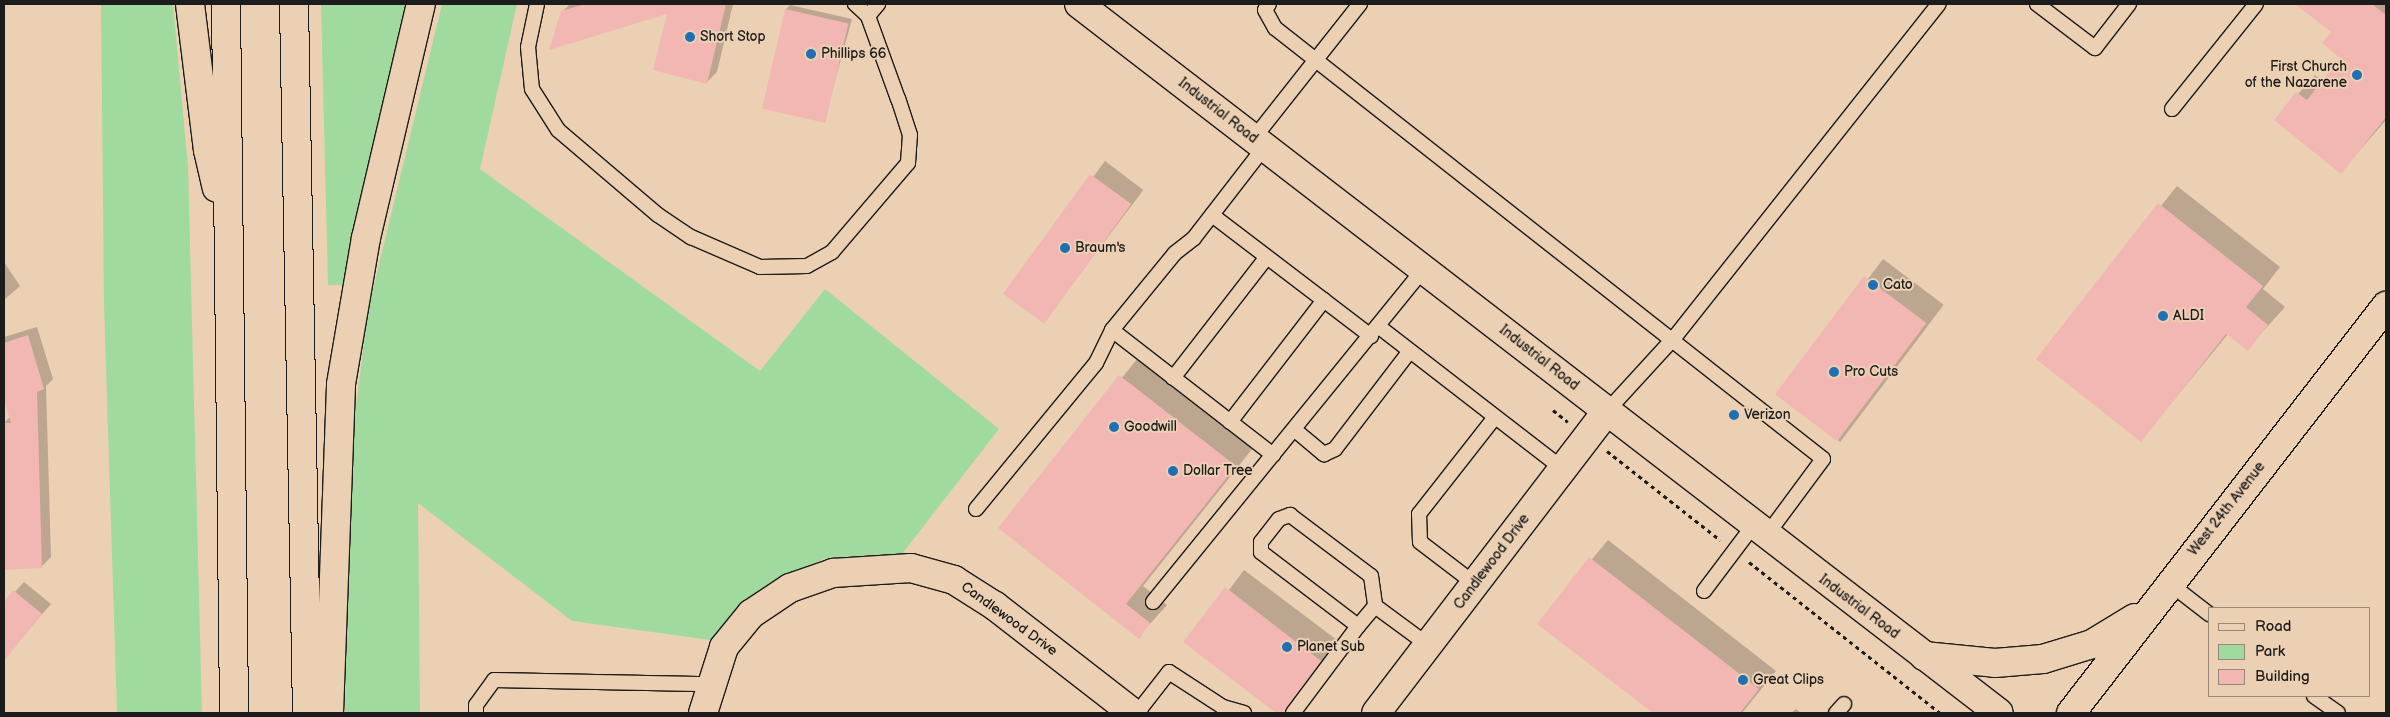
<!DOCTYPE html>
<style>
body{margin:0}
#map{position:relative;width:2390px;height:717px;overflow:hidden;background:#ecd0b3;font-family:"Balsamiq Sans",sans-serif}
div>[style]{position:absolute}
.green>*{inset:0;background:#a1da9f}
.shadow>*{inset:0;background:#0003;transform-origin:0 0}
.building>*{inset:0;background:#f3b7b3;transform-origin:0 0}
.path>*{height:3px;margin-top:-1.5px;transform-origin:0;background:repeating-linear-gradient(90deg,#1c1c1c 0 4px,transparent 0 8px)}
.roads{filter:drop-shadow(1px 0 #1c1c1c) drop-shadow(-1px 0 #1c1c1c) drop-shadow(0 1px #1c1c1c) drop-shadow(0 -1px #1c1c1c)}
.service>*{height:14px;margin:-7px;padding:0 7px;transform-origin:7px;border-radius:7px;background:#ecd0b3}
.minor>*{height:28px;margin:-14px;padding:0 14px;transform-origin:14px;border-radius:14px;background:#ecd0b3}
.tertiary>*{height:28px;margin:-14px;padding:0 14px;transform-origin:14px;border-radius:14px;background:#ecd0b3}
.motorway>*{height:28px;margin:-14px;padding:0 14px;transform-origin:14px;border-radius:14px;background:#ecd0b3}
.dots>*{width:14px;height:14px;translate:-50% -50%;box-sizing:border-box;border:2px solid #ecd0b3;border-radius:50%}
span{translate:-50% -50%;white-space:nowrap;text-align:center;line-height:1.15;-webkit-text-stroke:4px #ecd0b3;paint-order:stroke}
.poi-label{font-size:14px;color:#1c1c1c}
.left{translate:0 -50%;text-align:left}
.right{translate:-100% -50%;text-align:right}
.street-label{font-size:14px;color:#1c1c1c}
.frame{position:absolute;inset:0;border:5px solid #1c1c1c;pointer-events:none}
.legend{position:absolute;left:2208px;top:607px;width:162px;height:90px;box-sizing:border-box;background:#ecd0b3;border:1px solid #987;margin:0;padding:6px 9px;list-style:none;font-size:15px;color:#1c1c1c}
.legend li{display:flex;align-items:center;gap:10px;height:25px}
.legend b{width:25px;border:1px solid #987}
</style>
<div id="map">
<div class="green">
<i style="clip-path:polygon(101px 4px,173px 4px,188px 167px,202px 713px,117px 713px,104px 304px)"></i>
<i style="clip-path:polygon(321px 4px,407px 4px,344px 285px,328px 285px)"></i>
<i style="clip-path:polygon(442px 4px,517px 4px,480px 169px,760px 371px,825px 289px,999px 429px,902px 554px,824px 559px,792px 572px,762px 593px,718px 641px,572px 621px,418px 503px,420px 713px,345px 713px,350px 456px,368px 310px)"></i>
</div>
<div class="shadow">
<i style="clip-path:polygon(570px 4px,733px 4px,717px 72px,707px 82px,669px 12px,562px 12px)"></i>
<i style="clip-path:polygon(2312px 4px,2386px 4px,2386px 120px,2341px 172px,2275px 120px,2315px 75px,2323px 82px,2342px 58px,2333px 32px,2306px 11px)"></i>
<i style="clip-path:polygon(790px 5px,852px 19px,824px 121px,786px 9px)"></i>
<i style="left:1105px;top:161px;width:48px;height:166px;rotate:37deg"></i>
<i style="clip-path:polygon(2177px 186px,2280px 267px,2263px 289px,2285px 307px,2247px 349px,2228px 334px,2141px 440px,2038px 359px)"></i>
<i style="left:1883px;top:259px;width:76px;height:172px;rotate:37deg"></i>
<i style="clip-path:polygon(4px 262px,20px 286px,4px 300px)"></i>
<i style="clip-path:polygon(37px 327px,53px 379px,46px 386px,51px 557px,41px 567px,6px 569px,4px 423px,10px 417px,4px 396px,4px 337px)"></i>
<i style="clip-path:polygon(1138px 358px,1253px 448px,1143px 586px,1167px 605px,1138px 637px,1000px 528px)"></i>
<i style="clip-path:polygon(1608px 540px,1776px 671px,1742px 713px,1655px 713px,1538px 624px)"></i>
<i style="left:1244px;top:570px;width:118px;height:93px;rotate:37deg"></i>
<i style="clip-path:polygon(24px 582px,51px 604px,7px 655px,4px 604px)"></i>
<i style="clip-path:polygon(1796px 709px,1801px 713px,1791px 713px)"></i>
</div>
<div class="building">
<i style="clip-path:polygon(586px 4px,726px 4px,707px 84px,653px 70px,667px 14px,549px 50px,561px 11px)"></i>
<i style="clip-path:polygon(2295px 4px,2372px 4px,2386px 15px,2386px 117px,2341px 174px,2274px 120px,2296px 92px,2307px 100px,2340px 58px,2322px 43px,2331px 32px)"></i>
<i style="left:785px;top:9px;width:65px;height:102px;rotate:13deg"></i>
<i style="left:1090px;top:174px;width:51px;height:148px;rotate:36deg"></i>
<i style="clip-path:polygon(2158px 203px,2263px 286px,2246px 307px,2268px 325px,2248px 351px,2226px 334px,2141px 442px,2036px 359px)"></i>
<i style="left:1864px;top:276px;width:78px;height:148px;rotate:37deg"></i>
<i style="clip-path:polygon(28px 335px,44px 389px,37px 392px,42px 568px,5px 570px,4px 423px,11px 423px,4px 400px,4px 343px)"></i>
<i style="clip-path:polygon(1119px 375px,1236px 466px,1126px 604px,1150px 623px,1139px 639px,998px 528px)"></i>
<i style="clip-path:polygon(1589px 557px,1759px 689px,1740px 713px,1653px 713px,1537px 624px)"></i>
<i style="clip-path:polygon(1225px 587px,1321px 661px,1284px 713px,1276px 713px,1183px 642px)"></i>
<i style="clip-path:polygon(13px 590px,42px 614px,4px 661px,4px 602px)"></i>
</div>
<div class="path">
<i style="left:1553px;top:410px;width:19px;rotate:39deg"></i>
<i style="left:1607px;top:451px;width:144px;rotate:38.2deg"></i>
<i style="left:1749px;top:562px;width:243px;rotate:38.3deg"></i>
</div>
<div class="roads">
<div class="service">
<i style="left:537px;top:4px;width:44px;rotate:101.8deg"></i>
<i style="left:528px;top:47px;width:42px;rotate:84.6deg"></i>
<i style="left:532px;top:89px;width:49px;rotate:57.6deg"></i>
<i style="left:558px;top:130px;width:131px;rotate:40.4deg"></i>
<i style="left:658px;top:215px;width:40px;rotate:34deg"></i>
<i style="left:691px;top:237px;width:75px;rotate:23.5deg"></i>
<i style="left:760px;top:267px;width:47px;rotate:-1.2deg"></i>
<i style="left:807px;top:266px;width:29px;rotate:-29deg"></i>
<i style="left:832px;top:252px;width:117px;rotate:-49.5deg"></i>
<i style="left:908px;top:163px;width:28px;rotate:-86deg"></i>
<i style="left:910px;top:135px;width:38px;rotate:-108deg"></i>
<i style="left:898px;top:99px;width:88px;rotate:-109.9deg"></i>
<i style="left:868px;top:16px;width:18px;rotate:-137deg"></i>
<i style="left:1269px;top:4px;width:7px;rotate:124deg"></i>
<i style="left:1265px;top:10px;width:21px;rotate:61deg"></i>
<i style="left:1275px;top:28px;width:697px;rotate:38.18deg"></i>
<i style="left:1823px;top:459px;width:96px;rotate:126.5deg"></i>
<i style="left:2037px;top:4px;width:73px;rotate:37.2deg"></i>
<i style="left:2095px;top:48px;width:56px;rotate:-52.3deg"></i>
<i style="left:868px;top:16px;width:16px;rotate:-50deg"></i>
<i style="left:2172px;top:109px;width:134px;rotate:-51.3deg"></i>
<i style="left:1254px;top:138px;width:171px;rotate:-51.7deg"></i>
<i style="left:1212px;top:215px;width:200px;rotate:37.3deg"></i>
<i style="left:1378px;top:326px;width:234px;rotate:37.7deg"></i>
<i style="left:1112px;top:330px;width:204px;rotate:37.8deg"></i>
<i style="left:1173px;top:378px;width:152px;rotate:-52.2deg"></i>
<i style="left:1607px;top:411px;width:99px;rotate:-47.5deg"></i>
<i style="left:1674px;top:338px;width:426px;rotate:-51.6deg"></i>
<i style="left:1230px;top:422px;width:154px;rotate:-52.4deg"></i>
<i style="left:1295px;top:430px;width:38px;rotate:40deg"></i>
<i style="left:1324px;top:454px;width:12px;rotate:-24deg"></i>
<i style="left:1335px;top:449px;width:123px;rotate:-52.6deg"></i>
<i style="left:976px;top:509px;width:189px;rotate:-50.6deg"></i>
<i style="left:1096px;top:363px;width:37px;rotate:-64deg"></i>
<i style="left:1112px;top:330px;width:99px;rotate:-50.7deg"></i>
<i style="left:1175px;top:253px;width:24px;rotate:-38deg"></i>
<i style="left:1194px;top:238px;width:116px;rotate:-52.3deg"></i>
<i style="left:2169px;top:583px;width:51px;rotate:37.8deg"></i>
<i style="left:1475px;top:584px;width:69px;rotate:-142.6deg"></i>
<i style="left:1420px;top:542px;width:28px;rotate:-92deg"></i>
<i style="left:1419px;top:514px;width:123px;rotate:-51.9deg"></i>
<i style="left:1704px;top:591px;width:81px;rotate:-53deg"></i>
<i style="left:1153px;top:602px;width:429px;rotate:-50.9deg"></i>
<i style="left:1375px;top:606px;width:26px;rotate:130deg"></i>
<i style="left:1358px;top:626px;width:122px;rotate:-142.7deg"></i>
<i style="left:1261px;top:552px;width:10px;rotate:-90deg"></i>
<i style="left:1261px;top:542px;width:29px;rotate:-52deg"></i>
<i style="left:1279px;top:519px;width:12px;rotate:-20deg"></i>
<i style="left:1290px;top:515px;width:101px;rotate:37deg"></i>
<i style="left:1371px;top:576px;width:30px;rotate:82deg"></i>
<i style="left:1375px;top:606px;width:66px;rotate:36.3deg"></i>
<i style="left:2314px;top:696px;width:29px;rotate:35deg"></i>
<i style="left:476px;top:713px;width:8px;rotate:-90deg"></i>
<i style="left:476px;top:705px;width:31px;rotate:-54deg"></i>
<i style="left:494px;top:680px;width:217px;rotate:1.1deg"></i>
<i style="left:1137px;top:713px;width:52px;rotate:-52deg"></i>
<i style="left:1169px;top:672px;width:64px;rotate:32.9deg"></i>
<i style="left:1223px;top:707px;width:22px;rotate:16deg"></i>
<i style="left:1293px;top:713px;width:109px;rotate:-53.2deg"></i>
<i style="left:1836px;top:713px;width:12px;rotate:-48deg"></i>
</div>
<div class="minor">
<i style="left:703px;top:713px;width:69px;rotate:-72.3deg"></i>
<i style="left:724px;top:647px;width:43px;rotate:-50.7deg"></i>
<i style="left:751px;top:614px;width:47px;rotate:-33.7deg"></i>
<i style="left:790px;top:588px;width:46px;rotate:-19.2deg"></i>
<i style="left:833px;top:573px;width:78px;rotate:-3.7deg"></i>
<i style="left:911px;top:568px;width:45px;rotate:15.6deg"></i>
<i style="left:954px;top:580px;width:49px;rotate:32.4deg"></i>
<i style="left:995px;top:606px;width:175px;rotate:37.8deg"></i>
<i style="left:1376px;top:713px;width:380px;rotate:-52.6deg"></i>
</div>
<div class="tertiary">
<i style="left:1079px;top:4px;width:1161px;rotate:37.62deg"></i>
<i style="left:1924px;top:656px;width:71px;rotate:5.6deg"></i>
<i style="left:1995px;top:663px;width:48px;rotate:-4.8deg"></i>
<i style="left:2043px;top:659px;width:51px;rotate:-17deg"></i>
<i style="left:2092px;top:644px;width:50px;rotate:-31.2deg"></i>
<i style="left:2071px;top:713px;width:515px;rotate:-52.26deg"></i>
</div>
<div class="motorway">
<i style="left:190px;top:4px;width:147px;rotate:83deg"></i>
<i style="left:208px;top:150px;width:39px;rotate:77deg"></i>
<i style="left:226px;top:4px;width:709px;rotate:89.35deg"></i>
<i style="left:294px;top:4px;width:709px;rotate:88.95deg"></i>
<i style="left:329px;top:713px;width:329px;rotate:-87.9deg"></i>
<i style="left:341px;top:384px;width:148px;rotate:-80.3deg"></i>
<i style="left:366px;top:238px;width:240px;rotate:-76.8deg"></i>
</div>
</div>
<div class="dots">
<i style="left:690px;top:37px;background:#1f6fb2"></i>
<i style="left:811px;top:54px;background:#1f6fb2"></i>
<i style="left:2357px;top:75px;background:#1f6fb2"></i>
<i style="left:1065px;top:248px;background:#1f6fb2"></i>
<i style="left:1873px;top:285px;background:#1f6fb2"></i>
<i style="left:2163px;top:316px;background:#1f6fb2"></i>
<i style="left:1834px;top:372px;background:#1f6fb2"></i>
<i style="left:1734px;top:415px;background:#1f6fb2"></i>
<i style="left:1114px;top:427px;background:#1f6fb2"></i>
<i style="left:1173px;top:471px;background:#1f6fb2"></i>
<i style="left:1287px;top:647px;background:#1f6fb2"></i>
<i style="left:1743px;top:680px;background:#1f6fb2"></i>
</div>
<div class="poi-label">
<span class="left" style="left:700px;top:37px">Short Stop</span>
<span class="left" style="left:821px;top:54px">Phillips 66</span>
<span class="right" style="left:2347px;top:75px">First Church<br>of the Nazarene</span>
<span class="left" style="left:1075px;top:248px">Braum's</span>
<span class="left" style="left:1883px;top:285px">Cato</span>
<span class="left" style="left:2173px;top:316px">ALDI</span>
<span class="left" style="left:1844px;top:372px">Pro Cuts</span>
<span class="left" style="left:1744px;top:415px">Verizon</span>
<span class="left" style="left:1124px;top:427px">Goodwill</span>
<span class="left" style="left:1183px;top:471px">Dollar Tree</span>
<span class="left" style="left:1297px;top:647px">Planet Sub</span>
<span class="left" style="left:1753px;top:680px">Great Clips</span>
</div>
<div class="street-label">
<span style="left:1218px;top:111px;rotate:38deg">Industrial Road</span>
<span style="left:1539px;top:358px;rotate:38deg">Industrial Road</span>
<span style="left:2227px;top:509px;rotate:-52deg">West 24th Avenue</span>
<span style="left:1492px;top:562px;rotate:-53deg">Candlewood Drive</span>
<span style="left:1859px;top:607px;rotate:37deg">Industrial Road</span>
<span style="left:1009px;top:619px;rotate:36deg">Candlewood Drive</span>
</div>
<div class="frame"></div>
<ul class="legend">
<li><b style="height:6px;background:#ecd0b3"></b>Road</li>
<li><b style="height:14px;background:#a1da9f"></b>Park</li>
<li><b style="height:14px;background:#f3b7b3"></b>Building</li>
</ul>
</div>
